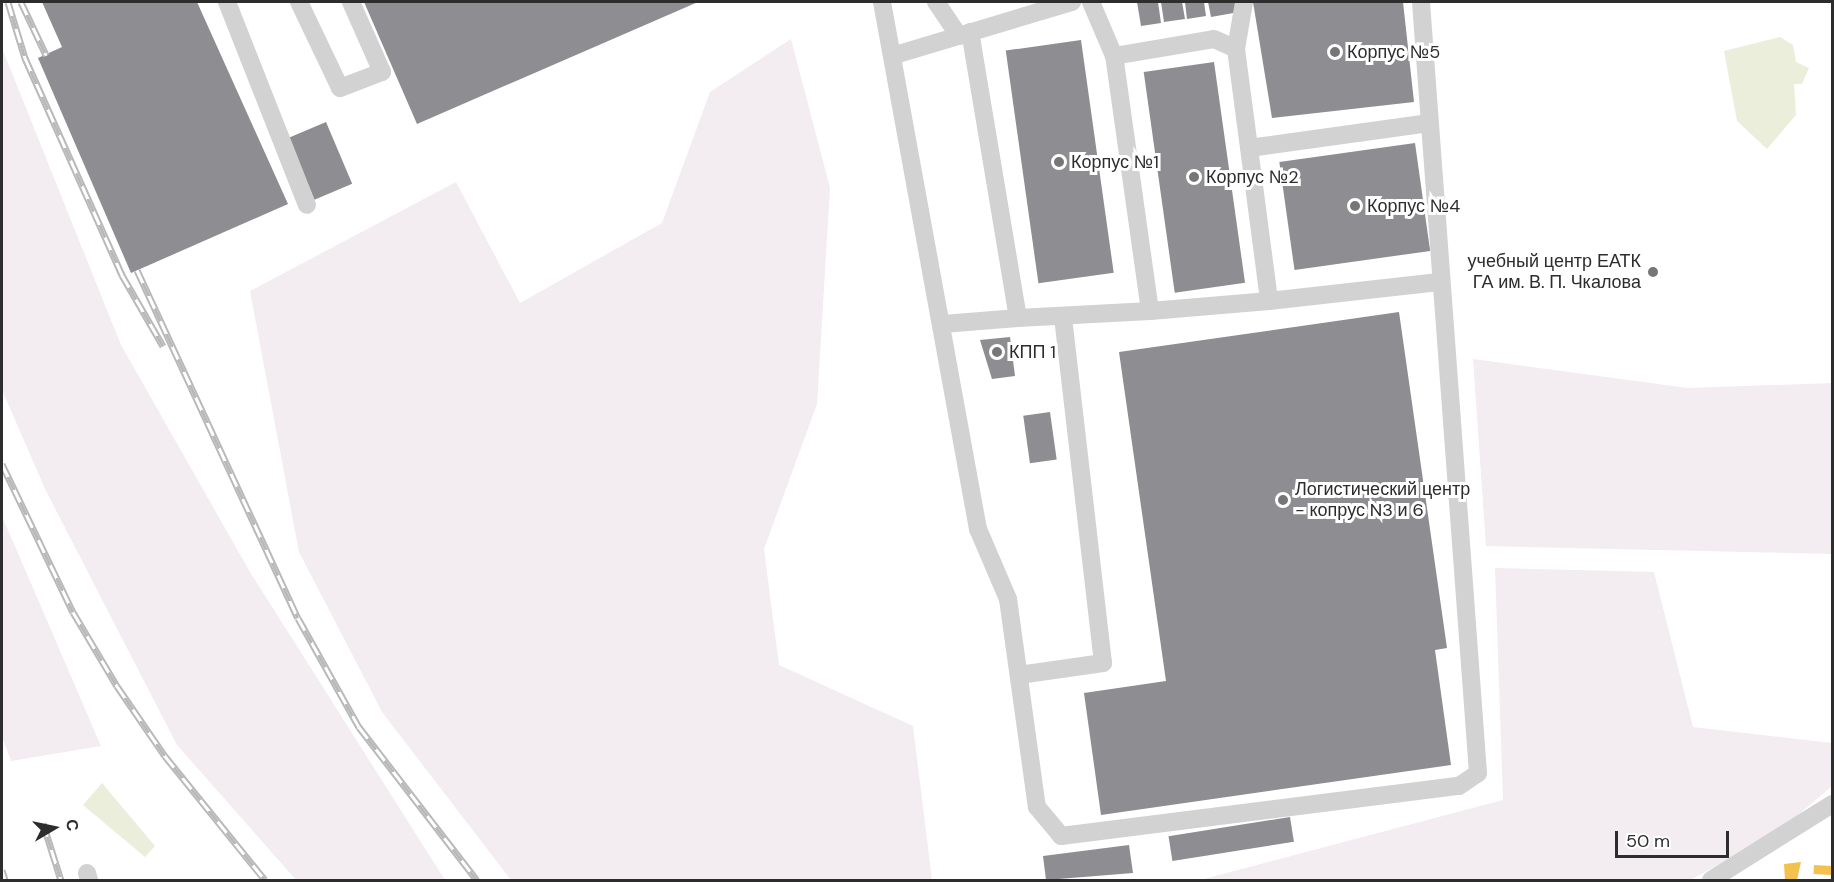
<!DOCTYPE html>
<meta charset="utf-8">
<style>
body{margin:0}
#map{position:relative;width:1834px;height:882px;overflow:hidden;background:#fff;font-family:"DM Sans",sans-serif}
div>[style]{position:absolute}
.green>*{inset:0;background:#f3ecf1}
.water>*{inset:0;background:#ebeedb}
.homes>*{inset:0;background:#f2c14e;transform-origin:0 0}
.industry>*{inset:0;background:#8d8d92;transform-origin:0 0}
.minor>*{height:18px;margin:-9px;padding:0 9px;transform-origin:9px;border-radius:9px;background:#d2d2d2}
.rail>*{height:7px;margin-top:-3.5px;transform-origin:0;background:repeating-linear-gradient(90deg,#fff 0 14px,#b9b9b9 0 28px);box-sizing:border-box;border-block:2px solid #b9b9b9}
.dots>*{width:16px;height:16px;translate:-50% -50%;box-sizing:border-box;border:3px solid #fff;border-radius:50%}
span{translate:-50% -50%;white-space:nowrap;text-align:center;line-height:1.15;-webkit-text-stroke:6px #fff;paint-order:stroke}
.poi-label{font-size:18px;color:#2d2d2d}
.left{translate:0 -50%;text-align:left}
.right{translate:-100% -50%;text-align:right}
.frame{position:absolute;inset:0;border:3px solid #2d2d2d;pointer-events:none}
.north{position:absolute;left:24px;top:798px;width:60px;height:60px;-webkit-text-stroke:4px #fff;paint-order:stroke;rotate:81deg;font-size:16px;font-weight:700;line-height:24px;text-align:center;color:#2d2d2d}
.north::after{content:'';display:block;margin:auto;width:21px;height:27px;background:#2d2d2d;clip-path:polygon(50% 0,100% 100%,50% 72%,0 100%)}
.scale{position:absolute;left:1615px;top:831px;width:114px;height:27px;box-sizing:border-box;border:3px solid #2d2d2d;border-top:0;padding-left:8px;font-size:18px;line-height:21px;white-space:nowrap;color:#2d2d2d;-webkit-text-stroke:4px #fff;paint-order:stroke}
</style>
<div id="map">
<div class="green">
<i style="clip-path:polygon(791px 39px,830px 188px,817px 404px,764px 549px,779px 665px,913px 726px,932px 880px,511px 880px,382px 712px,299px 552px,250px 291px,456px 182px,520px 303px,662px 223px,710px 92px)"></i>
<i style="clip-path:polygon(2px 48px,121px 345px,250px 572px,445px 880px,296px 880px,177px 745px,46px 491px,2px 390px)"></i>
<i style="clip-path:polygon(1473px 359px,1688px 388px,1832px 383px,1832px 554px,1486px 546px)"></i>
<i style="clip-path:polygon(2px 516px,101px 746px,11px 761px,2px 737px)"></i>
<i style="clip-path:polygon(1495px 568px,1654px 572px,1693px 727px,1832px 743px,1832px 786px,1783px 828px,1691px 880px,1200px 880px,1503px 800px)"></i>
</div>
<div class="water">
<i style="clip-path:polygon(1780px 37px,1793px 45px,1796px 62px,1809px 68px,1802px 84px,1794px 84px,1796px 115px,1767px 149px,1737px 121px,1724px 51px)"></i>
<i style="clip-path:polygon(102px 783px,155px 846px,145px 857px,83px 805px)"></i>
</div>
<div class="homes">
<i style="clip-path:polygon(1801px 862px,1797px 880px,1785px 880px,1784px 864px)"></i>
<i style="left:1814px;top:865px;width:18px;height:9px;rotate:3deg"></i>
</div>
<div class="industry">
<i style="clip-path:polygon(42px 2px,197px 2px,288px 204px,131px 273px,38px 58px,62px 47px)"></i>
<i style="clip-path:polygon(364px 2px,698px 2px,417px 124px)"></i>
<i style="clip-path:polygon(1137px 2px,1158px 2px,1161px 23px,1141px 26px)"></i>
<i style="clip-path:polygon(1161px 2px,1182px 2px,1185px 19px,1164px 22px)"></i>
<i style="clip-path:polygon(1185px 2px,1204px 2px,1206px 16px,1187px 19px)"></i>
<i style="clip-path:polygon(1208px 2px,1237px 2px,1239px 12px,1211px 17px)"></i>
<i style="clip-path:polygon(1253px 2px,1403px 2px,1414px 102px,1272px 118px)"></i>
<i style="left:1081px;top:40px;width:235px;height:76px;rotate:82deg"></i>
<i style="left:1214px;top:62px;width:223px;height:71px;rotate:82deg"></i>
<i style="left:326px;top:122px;width:67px;height:41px;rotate:67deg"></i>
<i style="left:1415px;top:143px;width:109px;height:137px;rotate:82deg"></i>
<i style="clip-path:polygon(1399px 312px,1447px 648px,1435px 650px,1451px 765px,1101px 815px,1084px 693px,1166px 681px,1119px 352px)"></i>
<i style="clip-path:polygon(1010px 337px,1015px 376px,992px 379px,980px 340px)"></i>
<i style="left:1050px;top:412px;width:48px;height:27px;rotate:82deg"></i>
<i style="left:1290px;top:817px;width:25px;height:123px;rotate:81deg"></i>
<i style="clip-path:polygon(1129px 845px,1133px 873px,1046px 880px,1043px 856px)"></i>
</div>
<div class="minor">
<i style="left:227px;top:2px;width:218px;rotate:68.5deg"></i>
<i style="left:299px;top:2px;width:95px;rotate:64.5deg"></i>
<i style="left:340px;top:88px;width:45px;rotate:-20.9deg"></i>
<i style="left:382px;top:72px;width:77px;rotate:-113.9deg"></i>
<i style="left:882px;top:2px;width:536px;rotate:79.68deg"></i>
<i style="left:978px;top:529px;width:76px;rotate:66.8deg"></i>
<i style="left:1008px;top:599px;width:210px;rotate:82.1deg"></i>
<i style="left:1037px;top:807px;width:38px;rotate:50deg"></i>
<i style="left:1061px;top:836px;width:401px;rotate:-7.2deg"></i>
<i style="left:1459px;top:786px;width:23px;rotate:-34deg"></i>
<i style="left:1478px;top:773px;width:773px;rotate:-94.23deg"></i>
<i style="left:936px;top:2px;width:41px;rotate:55.9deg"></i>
<i style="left:1236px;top:49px;width:48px;rotate:-80.3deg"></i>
<i style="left:895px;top:55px;width:185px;rotate:-16.7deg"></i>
<i style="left:1114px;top:56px;width:101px;rotate:-9.6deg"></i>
<i style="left:1214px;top:39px;width:24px;rotate:24deg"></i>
<i style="left:1236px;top:49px;width:254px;rotate:82.5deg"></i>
<i style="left:1269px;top:301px;width:119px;rotate:175.2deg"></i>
<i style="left:1249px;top:148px;width:182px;rotate:-7.9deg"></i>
<i style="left:1269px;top:301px;width:171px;rotate:-6.4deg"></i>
<i style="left:1018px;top:318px;width:132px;rotate:-3deg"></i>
<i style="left:1150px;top:311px;width:258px;rotate:-98deg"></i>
<i style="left:1114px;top:56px;width:59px;rotate:-113.1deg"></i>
<i style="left:943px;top:324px;width:75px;rotate:-4.6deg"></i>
<i style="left:1018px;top:318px;width:290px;rotate:-99.5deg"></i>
<i style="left:1019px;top:675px;width:85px;rotate:-8.1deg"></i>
<i style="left:1103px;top:663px;width:349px;rotate:-96.6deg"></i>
<i style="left:87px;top:873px;width:7px;rotate:74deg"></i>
<i style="left:1711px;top:880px;width:143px;rotate:-32.1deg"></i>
</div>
<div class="rail">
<i style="left:8px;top:2px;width:59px;rotate:73.1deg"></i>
<i style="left:25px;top:58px;width:238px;rotate:65.9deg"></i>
<i style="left:122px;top:275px;width:82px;rotate:60deg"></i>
<i style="left:21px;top:2px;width:59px;rotate:64.7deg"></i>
<i style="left:137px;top:270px;width:383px;rotate:65.2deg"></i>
<i style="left:298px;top:618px;width:125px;rotate:60.8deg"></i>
<i style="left:359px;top:727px;width:193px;rotate:52.4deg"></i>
<i style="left:2px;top:464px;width:164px;rotate:64.4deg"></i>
<i style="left:73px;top:612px;width:86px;rotate:59.3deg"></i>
<i style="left:117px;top:686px;width:85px;rotate:55.6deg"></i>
<i style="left:165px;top:756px;width:159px;rotate:51.1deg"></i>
<i style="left:43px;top:823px;width:60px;rotate:72.5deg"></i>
<i style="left:2px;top:870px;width:10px;rotate:73deg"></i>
</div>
<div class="dots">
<i style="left:1335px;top:52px;background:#767676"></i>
<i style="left:1059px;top:162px;background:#767676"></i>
<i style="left:1194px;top:177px;background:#767676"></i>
<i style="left:1355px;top:206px;background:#767676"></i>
<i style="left:1653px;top:272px;background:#767676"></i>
<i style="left:997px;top:352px;background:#767676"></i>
<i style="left:1283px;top:500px;background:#767676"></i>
</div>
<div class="poi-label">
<span class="left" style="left:1347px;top:52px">Корпус №5</span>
<span class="left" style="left:1071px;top:162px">Корпус №1</span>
<span class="left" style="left:1206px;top:177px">Корпус №2</span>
<span class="left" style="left:1367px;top:206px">Корпус №4</span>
<span class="right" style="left:1641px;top:272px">учебный центр ЕАТК<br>ГА им. В. П. Чкалова</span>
<span class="left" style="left:1009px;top:352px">КПП 1</span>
<span class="left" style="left:1295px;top:500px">Логистический центр<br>- копрус N3 и 6</span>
</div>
<div class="frame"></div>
<div class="north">С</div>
<div class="scale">50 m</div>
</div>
